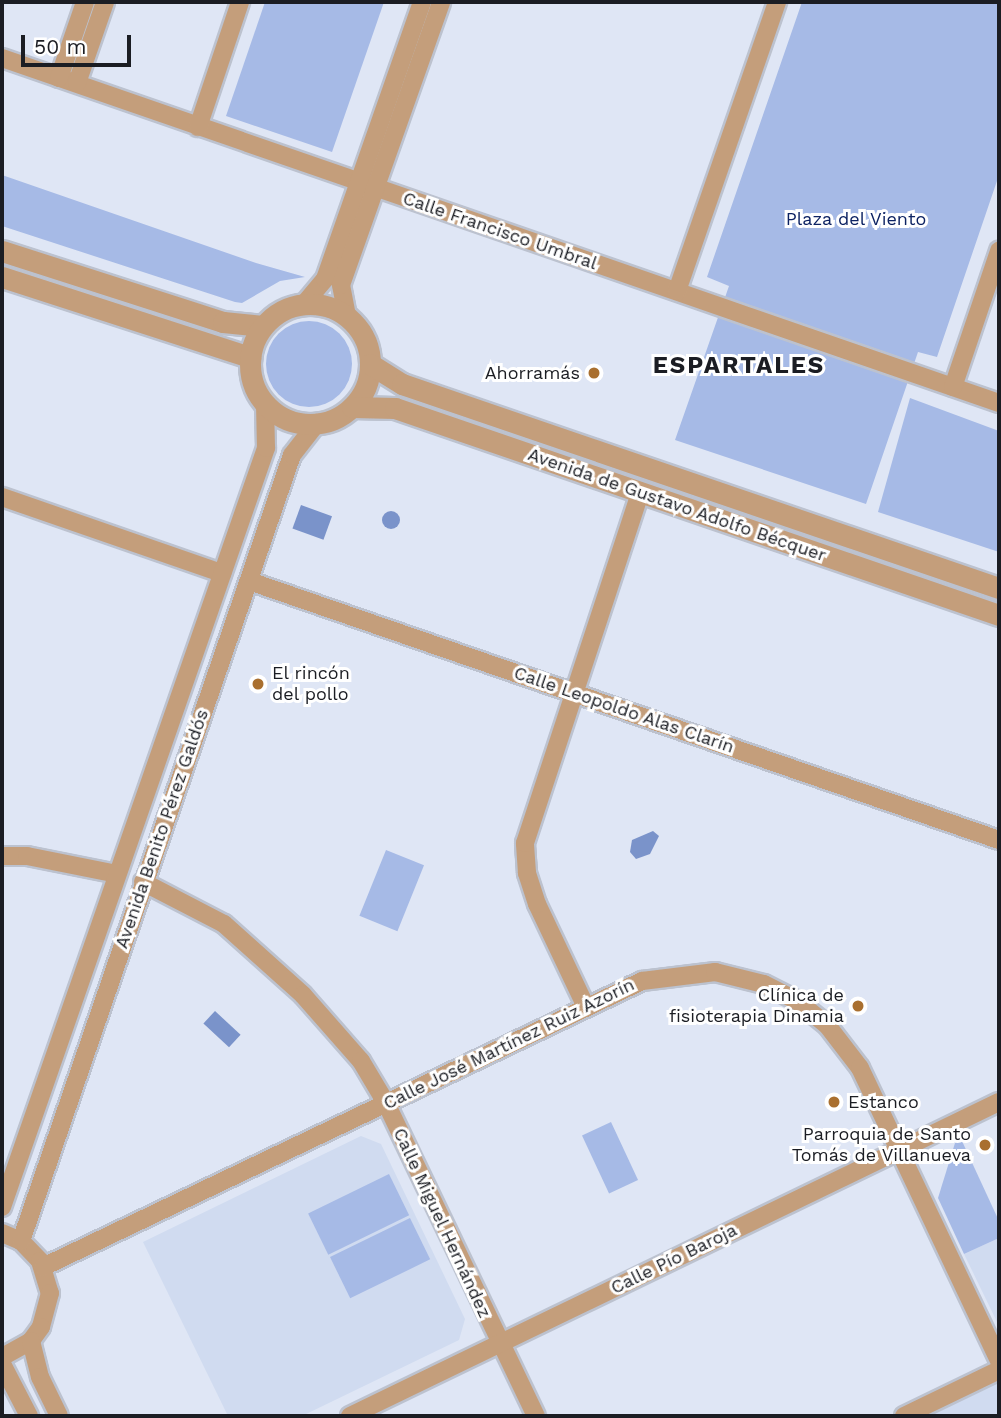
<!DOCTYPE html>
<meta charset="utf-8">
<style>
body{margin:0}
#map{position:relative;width:1001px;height:1418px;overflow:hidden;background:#dfe6f5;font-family:"Work Sans",sans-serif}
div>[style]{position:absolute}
.built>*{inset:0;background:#d0dbf0}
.green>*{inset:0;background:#a6bae6;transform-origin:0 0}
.round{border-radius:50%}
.water>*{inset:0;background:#7a93ca;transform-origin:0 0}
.roads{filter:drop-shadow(2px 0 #bcc2cf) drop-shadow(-2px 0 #bcc2cf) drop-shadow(0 2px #bcc2cf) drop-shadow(0 -2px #bcc2cf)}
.minor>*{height:18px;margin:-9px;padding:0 9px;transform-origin:9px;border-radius:9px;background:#c49e7b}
.tertiary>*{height:21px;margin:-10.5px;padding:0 10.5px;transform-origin:10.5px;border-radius:10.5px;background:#c49e7b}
.tertiary>.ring{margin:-10.5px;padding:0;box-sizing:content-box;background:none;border:21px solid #c49e7b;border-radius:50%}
.dots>*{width:19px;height:19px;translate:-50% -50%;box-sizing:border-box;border:4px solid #fff;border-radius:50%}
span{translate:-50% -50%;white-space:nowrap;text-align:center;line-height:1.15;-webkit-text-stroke:6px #fff;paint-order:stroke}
.park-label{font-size:18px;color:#0c2262}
.street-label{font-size:18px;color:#1b1d23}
.poi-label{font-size:18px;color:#1b1d23}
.right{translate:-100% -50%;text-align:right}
.left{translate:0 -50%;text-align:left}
.district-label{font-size:24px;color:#1b1d23;font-weight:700;letter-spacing:2px}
.frame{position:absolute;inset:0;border:4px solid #1b1d23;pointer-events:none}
.scale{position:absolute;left:21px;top:35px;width:110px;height:32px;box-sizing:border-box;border:4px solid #1b1d23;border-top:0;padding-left:9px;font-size:21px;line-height:24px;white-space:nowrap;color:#1b1d23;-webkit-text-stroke:5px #fff;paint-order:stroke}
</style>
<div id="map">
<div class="built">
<i style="clip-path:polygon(361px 1136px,381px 1144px,465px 1319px,459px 1340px,302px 1416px,228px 1416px,143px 1242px)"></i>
<i style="clip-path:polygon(999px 1238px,999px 1326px,964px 1254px)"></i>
<i style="clip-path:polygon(999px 1370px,999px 1416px,904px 1416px)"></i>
</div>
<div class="green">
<i style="clip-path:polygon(265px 2px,384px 2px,332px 152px,226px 116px)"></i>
<i style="clip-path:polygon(802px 2px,999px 2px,999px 175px,937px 357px,918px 352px,866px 504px,675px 440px,729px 286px,707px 277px)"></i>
<i style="clip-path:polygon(2px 175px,256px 263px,305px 277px,280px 281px,242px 303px,235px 302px,2px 226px)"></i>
<i class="round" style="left:266px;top:321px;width:86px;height:86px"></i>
<i style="clip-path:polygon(910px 398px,999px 431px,999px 552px,878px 512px)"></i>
<i style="left:386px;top:850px;width:41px;height:71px;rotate:22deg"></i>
<i style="left:611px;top:1122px;width:64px;height:32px;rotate:65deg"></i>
<i style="clip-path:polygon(962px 1141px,999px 1221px,999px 1238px,964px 1254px,938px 1198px,955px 1143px)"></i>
<i style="left:389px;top:1174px;width:46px;height:90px;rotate:64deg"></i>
<i style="left:410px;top:1218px;width:46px;height:89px;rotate:64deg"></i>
</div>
<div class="water">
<i style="left:301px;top:505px;width:33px;height:25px;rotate:20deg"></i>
<i class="round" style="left:382px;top:511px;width:18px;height:18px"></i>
<i style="clip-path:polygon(653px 831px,659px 836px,650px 854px,636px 859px,630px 852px,632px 840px)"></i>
<i style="left:215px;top:1011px;width:35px;height:17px;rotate:43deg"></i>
</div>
<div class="roads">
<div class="minor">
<i style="left:2px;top:58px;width:1055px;rotate:19.09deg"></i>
<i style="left:59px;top:78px;width:80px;rotate:-71.1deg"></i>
<i style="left:77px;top:83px;width:86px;rotate:-70.9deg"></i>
<i style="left:198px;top:127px;width:132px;rotate:-71.4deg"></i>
<i style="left:677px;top:291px;width:306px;rotate:-70.9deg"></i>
<i style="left:304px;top:304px;width:33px;rotate:-50deg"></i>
<i style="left:325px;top:279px;width:293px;rotate:-70.7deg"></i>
<i style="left:347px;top:316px;width:32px;rotate:-101deg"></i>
<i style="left:341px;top:285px;width:300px;rotate:-70.5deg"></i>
<i style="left:953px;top:387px;width:144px;rotate:-71.3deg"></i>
<i style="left:2px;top:497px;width:233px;rotate:19.1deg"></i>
<i style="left:249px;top:581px;width:793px;rotate:19.05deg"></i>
<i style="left:2px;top:856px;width:25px"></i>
<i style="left:27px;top:856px;width:92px;rotate:11.3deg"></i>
<i style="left:143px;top:882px;width:91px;rotate:27.4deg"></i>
<i style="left:224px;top:924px;width:106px;rotate:41.9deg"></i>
<i style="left:303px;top:995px;width:88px;rotate:48.7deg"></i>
<i style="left:361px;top:1061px;width:49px;rotate:59.2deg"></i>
<i style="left:386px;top:1103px;width:347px;rotate:64.4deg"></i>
<i style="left:586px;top:1007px;width:114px;rotate:-115.4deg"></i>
<i style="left:537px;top:904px;width:33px;rotate:-108deg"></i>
<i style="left:527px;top:873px;width:30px;rotate:-94deg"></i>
<i style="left:525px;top:843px;width:368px;rotate:-71.8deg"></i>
<i style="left:2px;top:1207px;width:804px;rotate:-70.82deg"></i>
<i style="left:266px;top:448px;width:45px;rotate:-91.3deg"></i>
<i style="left:2px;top:1233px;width:21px;rotate:23deg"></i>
<i style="left:21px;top:1241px;width:28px;rotate:46deg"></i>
<i style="left:40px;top:1261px;width:34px;rotate:73deg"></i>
<i style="left:50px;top:1293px;width:35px;rotate:105deg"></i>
<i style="left:41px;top:1327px;width:17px;rotate:126deg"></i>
<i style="left:31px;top:1341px;width:33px;rotate:151deg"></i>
<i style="left:21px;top:1241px;width:831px;rotate:-70.98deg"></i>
<i style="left:292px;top:455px;width:41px;rotate:-52deg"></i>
<i style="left:43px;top:1267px;width:664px;rotate:-25.52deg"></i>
<i style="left:642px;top:981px;width:74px;rotate:-7deg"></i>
<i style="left:715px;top:972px;width:50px;rotate:13.8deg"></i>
<i style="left:764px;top:984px;width:36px;rotate:27deg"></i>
<i style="left:796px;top:1000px;width:40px;rotate:39deg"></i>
<i style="left:827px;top:1025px;width:54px;rotate:52.5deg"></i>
<i style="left:860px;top:1068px;width:324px;rotate:64.6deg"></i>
<i style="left:31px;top:1341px;width:37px;rotate:76deg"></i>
<i style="left:40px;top:1377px;width:43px;rotate:64deg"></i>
<i style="left:2px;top:1364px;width:59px;rotate:62.6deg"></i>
<i style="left:350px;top:1416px;width:721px;rotate:-25.82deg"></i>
<i style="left:904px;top:1416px;width:106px;rotate:-25.8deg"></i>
</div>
<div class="tertiary">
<i style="left:2px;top:251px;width:232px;rotate:17.8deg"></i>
<i style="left:223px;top:322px;width:40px;rotate:5.7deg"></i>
<i style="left:2px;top:277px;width:261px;rotate:17.9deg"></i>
<i class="ring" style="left:250px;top:304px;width:99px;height:99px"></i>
<i style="left:370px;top:364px;width:38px;rotate:32deg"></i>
<i style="left:402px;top:384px;width:631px;rotate:18.87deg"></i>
<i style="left:352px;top:407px;width:43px;rotate:1.3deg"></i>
<i style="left:395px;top:408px;width:638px;rotate:18.92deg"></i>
</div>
</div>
<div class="dots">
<i style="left:594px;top:373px;background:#a96f2f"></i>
<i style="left:258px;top:684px;background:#a96f2f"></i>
<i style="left:858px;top:1006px;background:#a96f2f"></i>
<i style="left:834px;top:1102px;background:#a96f2f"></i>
<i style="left:985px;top:1145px;background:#a96f2f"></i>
</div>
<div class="park-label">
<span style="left:856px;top:219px">Plaza del Viento</span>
</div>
<div class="street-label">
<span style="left:500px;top:231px;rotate:19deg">Calle Francisco Umbral</span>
<span style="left:677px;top:505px;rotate:19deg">Avenida de Gustavo Adolfo Bécquer</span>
<span style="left:624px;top:710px;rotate:19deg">Calle Leopoldo Alas Clarín</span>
<span style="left:162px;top:829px;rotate:-71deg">Avenida Benito Pérez Galdós</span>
<span style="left:509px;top:1044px;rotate:-26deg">Calle José Martínez Ruiz Azorín</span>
<span style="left:442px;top:1223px;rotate:65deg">Calle Miguel Hernández</span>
<span style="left:674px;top:1259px;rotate:-26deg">Calle Pío Baroja</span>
</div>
<div class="poi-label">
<span class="right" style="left:580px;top:373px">Ahorramás</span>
<span class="left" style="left:272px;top:684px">El rincón<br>del pollo</span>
<span class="right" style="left:844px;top:1006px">Clínica de<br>fisioterapia Dinamia</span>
<span class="left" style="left:848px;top:1102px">Estanco</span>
<span class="right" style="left:971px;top:1145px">Parroquia de Santo<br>Tomás de Villanueva</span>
</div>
<div class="district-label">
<span style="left:739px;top:366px">ESPARTALES</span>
</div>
<div class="frame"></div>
<div class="scale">50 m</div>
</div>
